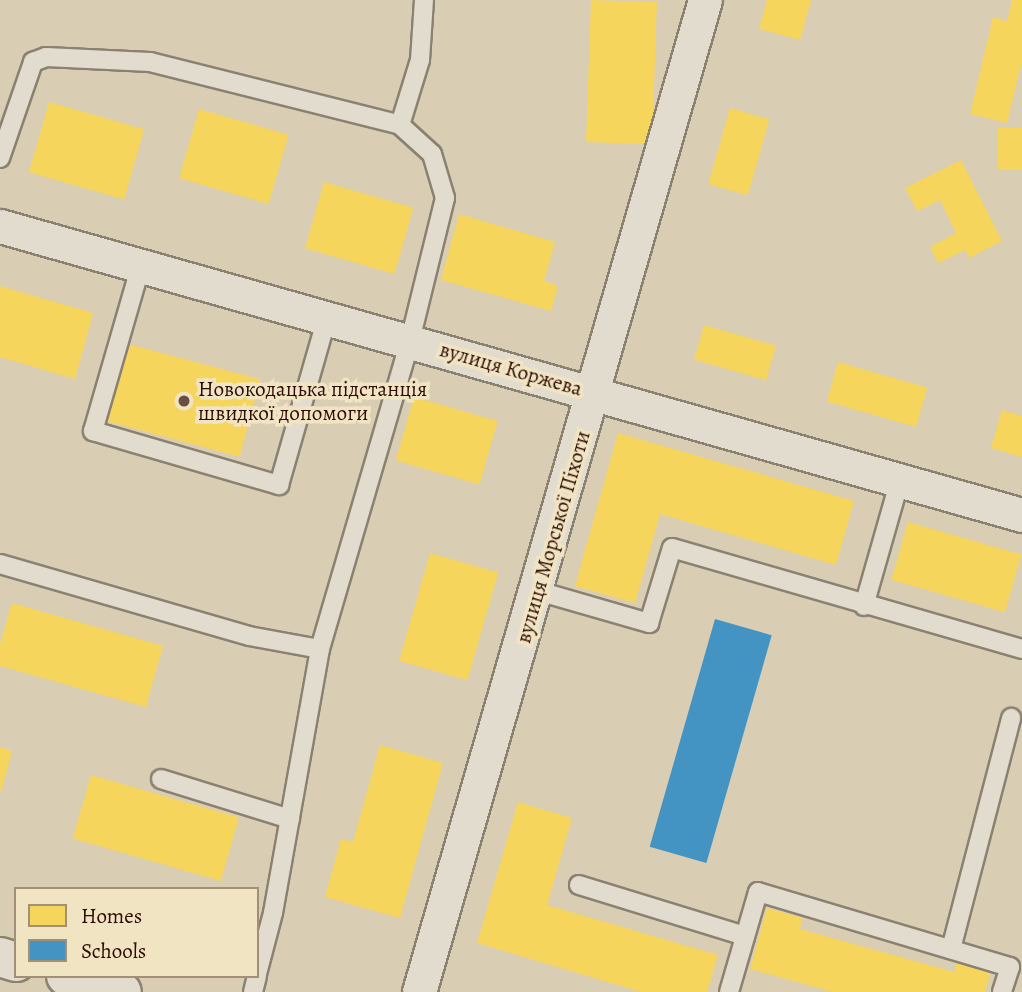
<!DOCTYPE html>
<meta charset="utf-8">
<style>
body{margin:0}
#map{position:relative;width:1022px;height:992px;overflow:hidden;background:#d9ceb3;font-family:Alegreya,serif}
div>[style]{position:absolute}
.homes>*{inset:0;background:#f6d55c;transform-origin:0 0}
.schools>*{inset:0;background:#4393c3;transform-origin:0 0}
.roads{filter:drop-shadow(2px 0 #8b8171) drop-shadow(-2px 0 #8b8171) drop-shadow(0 2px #8b8171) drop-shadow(0 -2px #8b8171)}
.service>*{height:18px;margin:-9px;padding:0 9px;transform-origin:9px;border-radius:9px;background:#e1dccd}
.minor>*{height:33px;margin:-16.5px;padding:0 16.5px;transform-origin:16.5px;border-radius:16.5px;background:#e1dccd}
.tertiary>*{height:38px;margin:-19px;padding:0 19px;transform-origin:19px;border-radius:19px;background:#e1dccd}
.dots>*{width:19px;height:19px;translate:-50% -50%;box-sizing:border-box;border:4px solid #f1e4c3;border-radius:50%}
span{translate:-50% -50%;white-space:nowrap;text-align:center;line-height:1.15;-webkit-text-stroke:7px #f1e4c3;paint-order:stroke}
.street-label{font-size:21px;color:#2e0c02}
.poi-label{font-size:21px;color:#2e0c02}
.left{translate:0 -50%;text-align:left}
.legend{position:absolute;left:14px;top:887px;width:245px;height:91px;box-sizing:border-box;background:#f1e4c3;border:2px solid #a38e76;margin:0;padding:9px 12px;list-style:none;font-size:21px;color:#2e0c02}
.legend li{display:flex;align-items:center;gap:14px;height:35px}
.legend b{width:35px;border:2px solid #a38e76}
</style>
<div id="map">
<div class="homes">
<i style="left:591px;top:0;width:66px;height:142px;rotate:2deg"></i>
<i style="clip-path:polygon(767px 0,811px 0,800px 40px,759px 29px)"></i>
<i style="clip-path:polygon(1012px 0,1022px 0,1022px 61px,1007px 123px,970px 114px,993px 17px,1007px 21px)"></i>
<i style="left:49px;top:102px;width:99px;height:73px;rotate:16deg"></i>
<i style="left:730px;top:108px;width:41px;height:79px;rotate:16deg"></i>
<i style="left:199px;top:109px;width:93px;height:72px;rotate:16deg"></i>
<i style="left:997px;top:128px;width:25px;height:41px"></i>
<i style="clip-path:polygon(961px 160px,1002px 241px,969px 258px,965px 250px,938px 263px,930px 247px,956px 233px,940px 200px,917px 211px,905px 188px)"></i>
<i style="left:324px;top:182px;width:93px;height:69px;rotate:16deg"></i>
<i style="clip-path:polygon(459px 214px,555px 242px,544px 281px,558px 286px,551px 311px,441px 280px)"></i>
<i style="clip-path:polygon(0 286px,93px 313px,75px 379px,0 357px)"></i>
<i style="left:704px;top:325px;width:75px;height:36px;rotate:16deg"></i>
<i style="left:128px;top:344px;width:137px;height:80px;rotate:15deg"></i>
<i style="left:838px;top:362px;width:93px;height:41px;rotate:16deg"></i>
<i style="left:414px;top:397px;width:87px;height:66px;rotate:16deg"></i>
<i style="clip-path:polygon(1002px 410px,1022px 416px,1022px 457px,991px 448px)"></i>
<i style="clip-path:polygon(618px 433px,854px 501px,836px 565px,660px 514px,635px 603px,575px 586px)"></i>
<i style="left:908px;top:522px;width:118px;height:60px;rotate:16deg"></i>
<i style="left:430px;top:553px;width:71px;height:112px;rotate:16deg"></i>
<i style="clip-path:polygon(12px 603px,163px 646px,146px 707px,0 666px,0 644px)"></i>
<i style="clip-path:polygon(380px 745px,443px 763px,400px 918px,325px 897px,341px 839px,353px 842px)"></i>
<i style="clip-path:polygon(0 747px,12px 751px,1px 792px,0 792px)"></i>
<i style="left:91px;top:775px;width:154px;height:66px;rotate:16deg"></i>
<i style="clip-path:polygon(518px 802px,572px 818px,547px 905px,718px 955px,707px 992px,641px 992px,477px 943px)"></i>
<i style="clip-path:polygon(767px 908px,802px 918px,800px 929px,954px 972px,957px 962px,991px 971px,985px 992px,833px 992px,750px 969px)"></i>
</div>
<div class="schools">
<i style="left:715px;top:619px;width:59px;height:237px;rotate:16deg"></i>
</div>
<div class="roads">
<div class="service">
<i style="left:400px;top:125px;width:68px;rotate:-72.9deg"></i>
<i style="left:420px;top:60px;width:60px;rotate:-86.2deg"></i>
<i style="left:0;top:158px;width:102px;rotate:-71deg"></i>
<i style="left:33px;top:62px;width:14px;rotate:-21deg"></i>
<i style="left:46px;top:57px;width:104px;rotate:2.8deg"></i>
<i style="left:150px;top:62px;width:258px;rotate:14.1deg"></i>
<i style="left:400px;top:125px;width:43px;rotate:42.2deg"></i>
<i style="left:432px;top:154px;width:46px;rotate:73.5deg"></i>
<i style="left:445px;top:198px;width:147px;rotate:103.8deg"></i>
<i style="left:410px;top:341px;width:321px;rotate:106.3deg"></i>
<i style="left:320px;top:649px;width:268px;rotate:100.1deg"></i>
<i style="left:273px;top:913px;width:63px;rotate:104.7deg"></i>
<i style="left:141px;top:265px;width:173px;rotate:106.1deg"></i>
<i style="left:93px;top:431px;width:194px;rotate:16.2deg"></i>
<i style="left:279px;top:485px;width:174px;rotate:-74deg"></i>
<i style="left:0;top:564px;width:259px;rotate:16.1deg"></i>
<i style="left:249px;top:636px;width:72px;rotate:10.4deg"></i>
<i style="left:538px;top:591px;width:116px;rotate:16.1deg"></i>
<i style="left:649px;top:623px;width:78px;rotate:-73deg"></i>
<i style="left:672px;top:548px;width:364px;rotate:16.1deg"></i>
<i style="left:864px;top:606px;width:131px;rotate:-74.1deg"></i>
<i style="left:161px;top:779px;width:135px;rotate:17.2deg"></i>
<i style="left:579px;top:885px;width:174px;rotate:17.1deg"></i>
<i style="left:951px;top:949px;width:239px;rotate:-75.4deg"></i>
<i style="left:253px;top:992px;width:16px;rotate:-76deg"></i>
<i style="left:729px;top:992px;width:104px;rotate:-73.8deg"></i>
<i style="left:758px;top:892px;width:263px;rotate:16.6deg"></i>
<i style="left:1010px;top:967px;width:26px;rotate:108deg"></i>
</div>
<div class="minor">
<i style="left:0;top:226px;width:1062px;rotate:15.79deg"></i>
<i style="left:419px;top:992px;width:1032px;rotate:-73.92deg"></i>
</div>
<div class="tertiary">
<i style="left:0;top:957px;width:17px;rotate:17deg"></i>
<i style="left:66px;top:976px;width:58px;rotate:15.9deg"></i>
</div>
</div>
<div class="dots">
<i style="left:184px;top:401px;background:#6a5040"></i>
</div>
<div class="street-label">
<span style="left:511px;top:369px;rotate:16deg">вулиця Коржева</span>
<span style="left:553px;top:537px;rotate:-74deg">вулиця Морської Піхоти</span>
</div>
<div class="poi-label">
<span class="left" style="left:198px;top:401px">Новокодацька підстанція<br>швидкої допомоги</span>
</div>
<ul class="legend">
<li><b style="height:19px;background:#f6d55c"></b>Homes</li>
<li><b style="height:19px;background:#4393c3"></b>Schools</li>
</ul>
</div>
